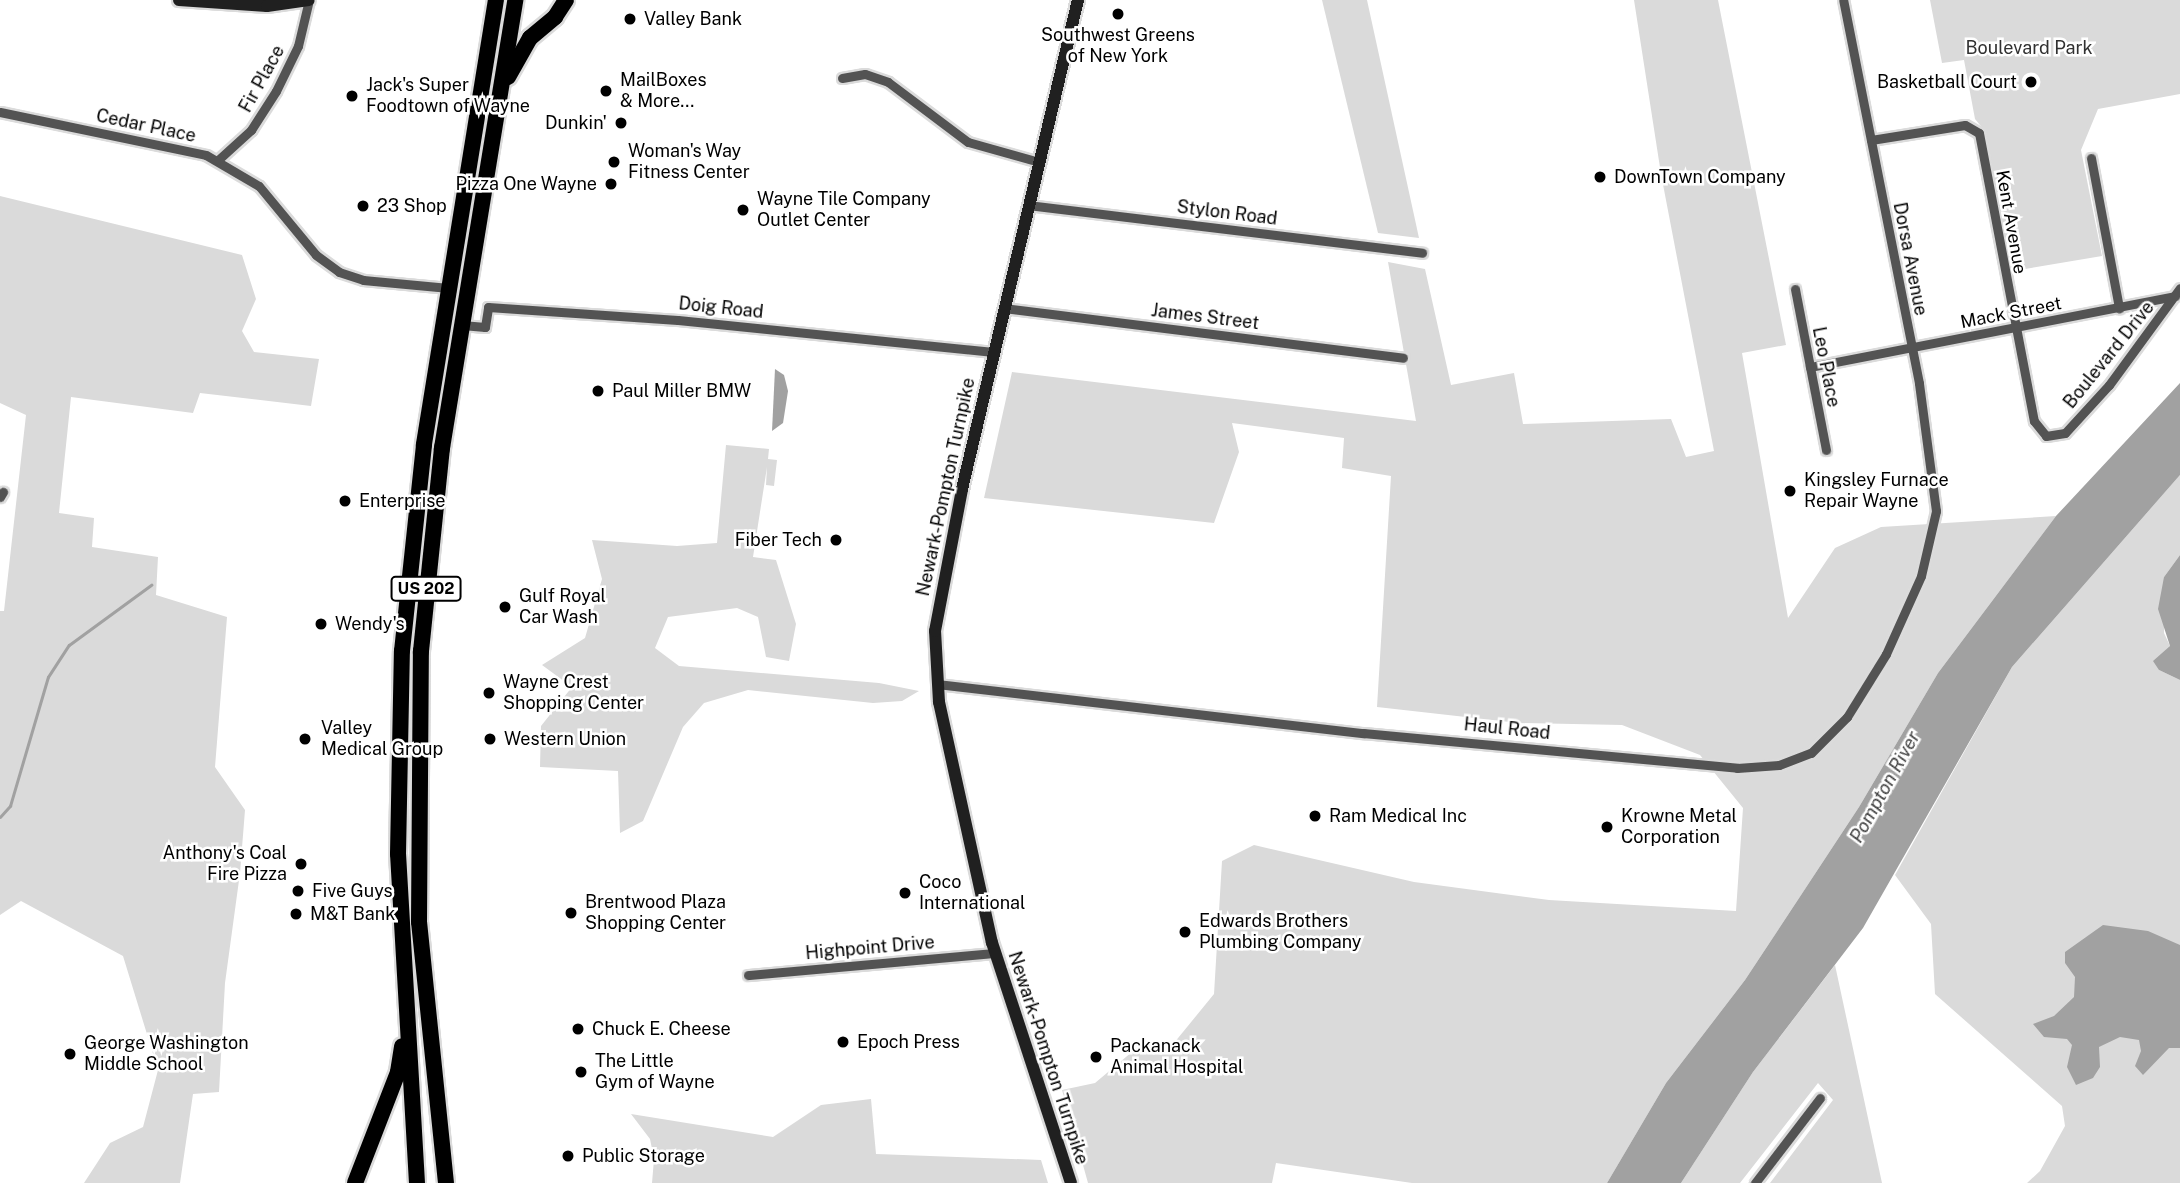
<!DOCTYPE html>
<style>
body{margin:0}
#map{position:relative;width:2180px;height:1183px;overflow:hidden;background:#fff;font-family:"Public Sans",sans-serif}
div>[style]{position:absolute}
.green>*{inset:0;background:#dadada}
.water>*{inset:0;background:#a1a1a1}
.stream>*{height:2.5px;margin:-1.25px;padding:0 1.25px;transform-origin:1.25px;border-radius:1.25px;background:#a1a1a1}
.roads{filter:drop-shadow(2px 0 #dbdbdb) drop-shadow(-2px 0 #dbdbdb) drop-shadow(0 2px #dbdbdb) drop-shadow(0 -2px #dbdbdb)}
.street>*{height:9px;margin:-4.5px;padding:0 4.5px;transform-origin:4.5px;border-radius:4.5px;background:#535353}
.secondary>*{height:12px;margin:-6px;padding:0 6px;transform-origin:6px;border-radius:6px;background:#202020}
.highway>*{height:16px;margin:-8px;padding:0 8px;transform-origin:8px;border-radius:8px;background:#000}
.dots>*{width:19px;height:19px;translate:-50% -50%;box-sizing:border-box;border:4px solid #fff;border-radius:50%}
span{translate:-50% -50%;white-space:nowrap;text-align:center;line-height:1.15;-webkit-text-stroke:5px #fff;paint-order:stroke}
.shield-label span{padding:2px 5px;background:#fff;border:2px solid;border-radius:5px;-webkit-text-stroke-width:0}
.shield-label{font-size:16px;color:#000;font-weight:700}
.poi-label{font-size:18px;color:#000}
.left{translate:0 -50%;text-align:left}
.right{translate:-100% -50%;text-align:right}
.park-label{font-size:18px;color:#313131}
.street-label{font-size:18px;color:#000}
.water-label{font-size:19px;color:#424242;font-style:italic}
</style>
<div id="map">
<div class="green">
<i style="clip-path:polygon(1322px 0,1367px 0,1419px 238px,1378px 233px)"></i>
<i style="clip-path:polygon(1634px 0,1718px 0,1786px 345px,1742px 353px,1788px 618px,1835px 548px,1881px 527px,2056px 516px,1938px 673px,1859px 807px,1745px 980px,1666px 1083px,1607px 1183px,1412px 1183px,1276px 1163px,1272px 1183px,1088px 1183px,1062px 1090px,1095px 1083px,1145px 1041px,1174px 1043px,1214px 994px,1222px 861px,1254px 845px,1414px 882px,1549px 900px,1736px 911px,1743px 808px,1700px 755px,1622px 725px,1519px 723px,1377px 707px,1391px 476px,1342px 468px,1344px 438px,1232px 423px,1239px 452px,1214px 523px,984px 498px,1012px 372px,1416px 421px,1388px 262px,1425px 269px,1451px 385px,1514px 373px,1523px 424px,1671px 419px,1686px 457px,1714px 451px,1661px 174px)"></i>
<i style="clip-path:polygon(1930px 0,2180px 0,2180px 94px,2098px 109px,2081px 150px,2102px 256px,2013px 271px,1984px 130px,1975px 119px,1964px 60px,1942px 63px)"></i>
<i style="clip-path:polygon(0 196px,242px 255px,256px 299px,242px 331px,254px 352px,319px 359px,311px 406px,200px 393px,193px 413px,71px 397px,59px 513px,94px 518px,92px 547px,158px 557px,156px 595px,227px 617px,215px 767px,245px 810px,240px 873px,225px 983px,219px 1092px,193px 1094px,180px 1183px,84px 1183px,110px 1143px,143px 1127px,158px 1070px,123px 956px,21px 901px,0 915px,0 611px,4px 611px,26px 415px,0 403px)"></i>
<i style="clip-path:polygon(726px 445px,769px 449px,768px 459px,777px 460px,774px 486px,766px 485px,767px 467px,753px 557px,776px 560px,796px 624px,789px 661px,766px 657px,758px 617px,737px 608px,668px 617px,655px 648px,679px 666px,879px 683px,919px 691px,902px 701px,873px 703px,748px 690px,704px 703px,683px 727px,643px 821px,620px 833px,618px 771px,540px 767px,541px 726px,572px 687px,542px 665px,585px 638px,602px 579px,592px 540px,677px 546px,717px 543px)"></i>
<i style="clip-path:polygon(2180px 475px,2180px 555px,2164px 577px,2164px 633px,2170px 646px,2159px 670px,2180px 680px,2180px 1183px,2027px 1183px,2040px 1171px,2065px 1126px,2062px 1106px,1935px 994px,1931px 924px,1895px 875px,2012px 667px)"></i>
<i style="clip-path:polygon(1835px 965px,1882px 1183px,1770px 1183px,1833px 1100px,1818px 1083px,1740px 1183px,1681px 1183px,1753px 1072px)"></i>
<i style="clip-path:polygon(871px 1099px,876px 1154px,1041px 1160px,1048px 1183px,652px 1183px,654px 1159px,650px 1139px,631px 1114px,773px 1137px,821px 1105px)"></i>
</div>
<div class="water">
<i style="clip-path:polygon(775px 369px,784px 375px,788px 391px,783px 423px,772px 431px)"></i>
<i style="clip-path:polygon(2180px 383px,2180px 475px,2012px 667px,1863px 928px,1753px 1072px,1681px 1183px,1607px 1183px,1666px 1083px,1745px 980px,1859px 807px,1938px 673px,2056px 516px)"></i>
<i style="clip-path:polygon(2180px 555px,2180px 680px,2159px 670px,2153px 661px,2170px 646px,2158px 609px,2164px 577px)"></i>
<i style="clip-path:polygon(2103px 925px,2148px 931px,2180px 945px,2180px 1048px,2169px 1048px,2143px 1075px,2135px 1066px,2141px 1051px,2139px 1040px,2120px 1037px,2099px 1047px,2100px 1067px,2093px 1078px,2076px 1085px,2067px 1067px,2072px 1045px,2067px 1039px,2044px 1037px,2033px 1024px,2054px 1016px,2074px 997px,2075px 977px,2065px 963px,2065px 952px)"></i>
</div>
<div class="stream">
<i style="left:0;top:817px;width:15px;rotate:-48deg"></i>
<i style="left:10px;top:806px;width:134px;rotate:-73.6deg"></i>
<i style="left:48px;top:677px;width:38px;rotate:-57deg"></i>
<i style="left:69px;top:645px;width:102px;rotate:-36.2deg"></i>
</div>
<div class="roads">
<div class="street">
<i style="left:842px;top:78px;width:23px;rotate:-10deg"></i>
<i style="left:865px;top:74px;width:24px;rotate:19deg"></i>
<i style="left:888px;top:82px;width:100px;rotate:36.9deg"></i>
<i style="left:968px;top:142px;width:74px;rotate:15.7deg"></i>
<i style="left:0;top:112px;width:210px;rotate:11.8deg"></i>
<i style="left:206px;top:155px;width:61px;rotate:30.3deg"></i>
<i style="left:259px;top:186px;width:89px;rotate:50.4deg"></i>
<i style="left:316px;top:255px;width:29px;rotate:36deg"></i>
<i style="left:339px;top:272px;width:25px;rotate:18deg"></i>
<i style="left:363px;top:280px;width:86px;rotate:5.3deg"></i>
<i style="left:1871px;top:140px;width:95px;rotate:-9.1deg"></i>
<i style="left:1965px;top:125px;width:16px;rotate:30deg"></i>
<i style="left:1979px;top:133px;width:293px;rotate:79.2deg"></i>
<i style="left:2034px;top:421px;width:19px;rotate:51deg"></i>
<i style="left:2046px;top:436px;width:19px;rotate:-9deg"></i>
<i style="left:2065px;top:433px;width:65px;rotate:-47.5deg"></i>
<i style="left:2109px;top:385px;width:120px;rotate:-53.8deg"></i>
<i style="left:2091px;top:158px;width:153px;rotate:79.4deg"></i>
<i style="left:218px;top:160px;width:45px;rotate:-42.3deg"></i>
<i style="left:251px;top:130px;width:46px;rotate:-57.3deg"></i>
<i style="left:276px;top:91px;width:50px;rotate:-63.9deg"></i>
<i style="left:298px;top:46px;width:47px;rotate:-76.6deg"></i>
<i style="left:1028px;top:205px;width:397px;rotate:6.9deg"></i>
<i style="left:1795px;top:289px;width:164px;rotate:79.1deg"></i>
<i style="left:1004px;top:308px;width:402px;rotate:7.1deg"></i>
<i style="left:462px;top:325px;width:23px;rotate:5deg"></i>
<i style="left:485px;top:327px;width:20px;rotate:-81deg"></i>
<i style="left:488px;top:307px;width:190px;rotate:3.9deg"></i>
<i style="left:678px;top:320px;width:317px;rotate:5.8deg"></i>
<i style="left:1810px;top:367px;width:372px;rotate:-11deg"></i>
<i style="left:0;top:497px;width:6px;rotate:-59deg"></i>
<i style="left:937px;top:684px;width:429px;rotate:6.6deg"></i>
<i style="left:1363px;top:733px;width:376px;rotate:5.3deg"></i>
<i style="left:1737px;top:768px;width:42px;rotate:-4.1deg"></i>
<i style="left:1779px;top:765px;width:34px;rotate:-21deg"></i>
<i style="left:1811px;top:753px;width:51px;rotate:-45deg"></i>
<i style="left:1847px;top:717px;width:74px;rotate:-58.2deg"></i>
<i style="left:1886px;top:654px;width:85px;rotate:-65.8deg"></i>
<i style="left:1921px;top:576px;width:67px;rotate:-77deg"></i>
<i style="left:1936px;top:511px;width:129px;rotate:-97.6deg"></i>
<i style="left:1919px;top:383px;width:390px;rotate:-101.2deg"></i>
<i style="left:748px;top:975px;width:248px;rotate:-5.1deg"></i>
<i style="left:1755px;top:1183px;width:107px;rotate:-52.6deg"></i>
</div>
<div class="secondary">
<i style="left:179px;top:0;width:88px;rotate:3.9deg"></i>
<i style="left:267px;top:6px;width:42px;rotate:-8.1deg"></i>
<i style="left:1071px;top:1183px;width:253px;rotate:-108.2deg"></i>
<i style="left:992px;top:943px;width:247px;rotate:-102.4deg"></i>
<i style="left:939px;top:702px;width:71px;rotate:-93.2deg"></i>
<i style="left:935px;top:631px;width:145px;rotate:-79.2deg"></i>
<i style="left:962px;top:489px;width:503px;rotate:-76.66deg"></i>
</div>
<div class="highway">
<i style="left:508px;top:77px;width:45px;rotate:-60.6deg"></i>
<i style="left:530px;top:38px;width:33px;rotate:-40deg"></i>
<i style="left:555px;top:17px;width:20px;rotate:-57deg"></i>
<i style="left:355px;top:1183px;width:119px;rotate:-68.8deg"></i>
<i style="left:398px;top:1072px;width:26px;rotate:-81deg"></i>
<i style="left:417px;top:1183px;width:330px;rotate:-93.3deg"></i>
<i style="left:398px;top:854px;width:203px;rotate:-88.9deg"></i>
<i style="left:402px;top:651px;width:208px;rotate:-83.9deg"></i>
<i style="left:424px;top:444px;width:450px;rotate:-80.8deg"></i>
<i style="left:446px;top:1183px;width:262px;rotate:-95.9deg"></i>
<i style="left:419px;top:922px;width:271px;rotate:-89.6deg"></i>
<i style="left:421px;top:651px;width:204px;rotate:-84.1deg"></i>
<i style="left:442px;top:448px;width:454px;rotate:-80.7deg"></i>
</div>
</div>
<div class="dots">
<i style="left:1118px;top:14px;background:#000"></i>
<i style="left:630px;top:19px;background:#000"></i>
<i style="left:2031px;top:82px;background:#000"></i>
<i style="left:606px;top:91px;background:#000"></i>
<i style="left:352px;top:96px;background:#000"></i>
<i style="left:621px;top:123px;background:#000"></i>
<i style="left:614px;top:162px;background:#000"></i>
<i style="left:1600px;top:177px;background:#000"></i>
<i style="left:611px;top:184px;background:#000"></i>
<i style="left:363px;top:206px;background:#000"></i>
<i style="left:743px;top:210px;background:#000"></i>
<i style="left:598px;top:391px;background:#000"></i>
<i style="left:1790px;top:491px;background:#000"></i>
<i style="left:345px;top:501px;background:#000"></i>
<i style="left:836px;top:540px;background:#000"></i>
<i style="left:505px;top:607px;background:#000"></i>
<i style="left:321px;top:624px;background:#000"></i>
<i style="left:489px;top:693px;background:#000"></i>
<i style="left:305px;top:739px;background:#000"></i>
<i style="left:490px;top:739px;background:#000"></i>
<i style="left:1315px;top:816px;background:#000"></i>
<i style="left:1607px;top:827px;background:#000"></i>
<i style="left:301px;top:864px;background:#000"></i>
<i style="left:298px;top:891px;background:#000"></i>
<i style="left:905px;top:893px;background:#000"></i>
<i style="left:571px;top:913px;background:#000"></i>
<i style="left:296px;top:914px;background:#000"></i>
<i style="left:1185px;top:932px;background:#000"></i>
<i style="left:578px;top:1029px;background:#000"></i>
<i style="left:843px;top:1042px;background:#000"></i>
<i style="left:70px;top:1054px;background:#000"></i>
<i style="left:1096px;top:1057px;background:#000"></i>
<i style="left:581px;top:1072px;background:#000"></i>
<i style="left:568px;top:1156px;background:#000"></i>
</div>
<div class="shield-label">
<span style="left:426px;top:589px">US 202</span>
</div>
<div class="poi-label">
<span class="left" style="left:644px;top:19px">Valley Bank</span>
<span style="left:1118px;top:46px">Southwest Greens<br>of New York</span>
<span class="left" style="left:620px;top:91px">MailBoxes<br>&amp; More...</span>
<span class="right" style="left:2017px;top:82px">Basketball Court</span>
<span class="left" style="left:366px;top:96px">Jack's Super<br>Foodtown of Wayne</span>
<span class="right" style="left:607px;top:123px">Dunkin'</span>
<span class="left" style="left:628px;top:162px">Woman's Way<br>Fitness Center</span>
<span class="left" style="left:1614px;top:177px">DownTown Company</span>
<span class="right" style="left:597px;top:184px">Pizza One Wayne</span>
<span class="left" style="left:757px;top:210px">Wayne Tile Company<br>Outlet Center</span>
<span class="left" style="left:377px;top:206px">23 Shop</span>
<span class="left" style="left:612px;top:391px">Paul Miller BMW</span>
<span class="left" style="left:1804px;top:491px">Kingsley Furnace<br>Repair Wayne</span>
<span class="left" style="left:359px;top:501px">Enterprise</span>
<span class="right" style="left:822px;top:540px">Fiber Tech</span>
<span class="left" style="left:519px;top:607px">Gulf Royal<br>Car Wash</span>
<span class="left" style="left:335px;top:624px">Wendy's</span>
<span class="left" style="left:503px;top:693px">Wayne Crest<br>Shopping Center</span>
<span class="left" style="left:321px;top:739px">Valley<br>Medical Group</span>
<span class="left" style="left:504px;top:739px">Western Union</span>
<span class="left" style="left:1329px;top:816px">Ram Medical Inc</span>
<span class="left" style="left:1621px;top:827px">Krowne Metal<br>Corporation</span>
<span class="right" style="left:287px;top:864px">Anthony's Coal<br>Fire Pizza</span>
<span class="left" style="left:919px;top:893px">Coco<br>International</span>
<span class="left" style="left:312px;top:891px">Five Guys</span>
<span class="left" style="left:585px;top:913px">Brentwood Plaza<br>Shopping Center</span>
<span class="left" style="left:310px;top:914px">M&amp;T Bank</span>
<span class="left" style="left:1199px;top:932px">Edwards Brothers<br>Plumbing Company</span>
<span class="left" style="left:592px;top:1029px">Chuck E. Cheese</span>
<span class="left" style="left:857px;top:1042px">Epoch Press</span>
<span class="left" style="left:84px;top:1054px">George Washington<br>Middle School</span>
<span class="left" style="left:1110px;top:1057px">Packanack<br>Animal Hospital</span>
<span class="left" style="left:595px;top:1072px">The Little<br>Gym of Wayne</span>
<span class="left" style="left:582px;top:1156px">Public Storage</span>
</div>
<div class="park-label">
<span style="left:2029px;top:48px">Boulevard Park</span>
</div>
<div class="street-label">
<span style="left:262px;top:79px;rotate:-61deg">Fir Place</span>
<span style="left:146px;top:126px;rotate:12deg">Cedar Place</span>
<span style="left:1227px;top:213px;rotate:7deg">Stylon Road</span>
<span style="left:2011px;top:222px;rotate:80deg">Kent Avenue</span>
<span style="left:1910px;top:259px;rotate:79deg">Dorsa Avenue</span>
<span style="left:721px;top:308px;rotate:6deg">Doig Road</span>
<span style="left:2011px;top:313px;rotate:-11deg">Mack Street</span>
<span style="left:1205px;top:317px;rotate:7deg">James Street</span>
<span style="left:2109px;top:355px;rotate:-51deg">Boulevard Drive</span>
<span style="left:1826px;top:367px;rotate:79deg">Leo Place</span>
<span style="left:946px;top:487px;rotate:-78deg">Newark-Pompton Turnpike</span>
<span style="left:1507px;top:729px;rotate:6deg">Haul Road</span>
<span style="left:870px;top:948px;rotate:-5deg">Highpoint Drive</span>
<span style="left:1048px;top:1058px;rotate:72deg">Newark-Pompton Turnpike</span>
</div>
<div class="water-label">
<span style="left:1885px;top:787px;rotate:-61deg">Pompton River</span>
</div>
</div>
